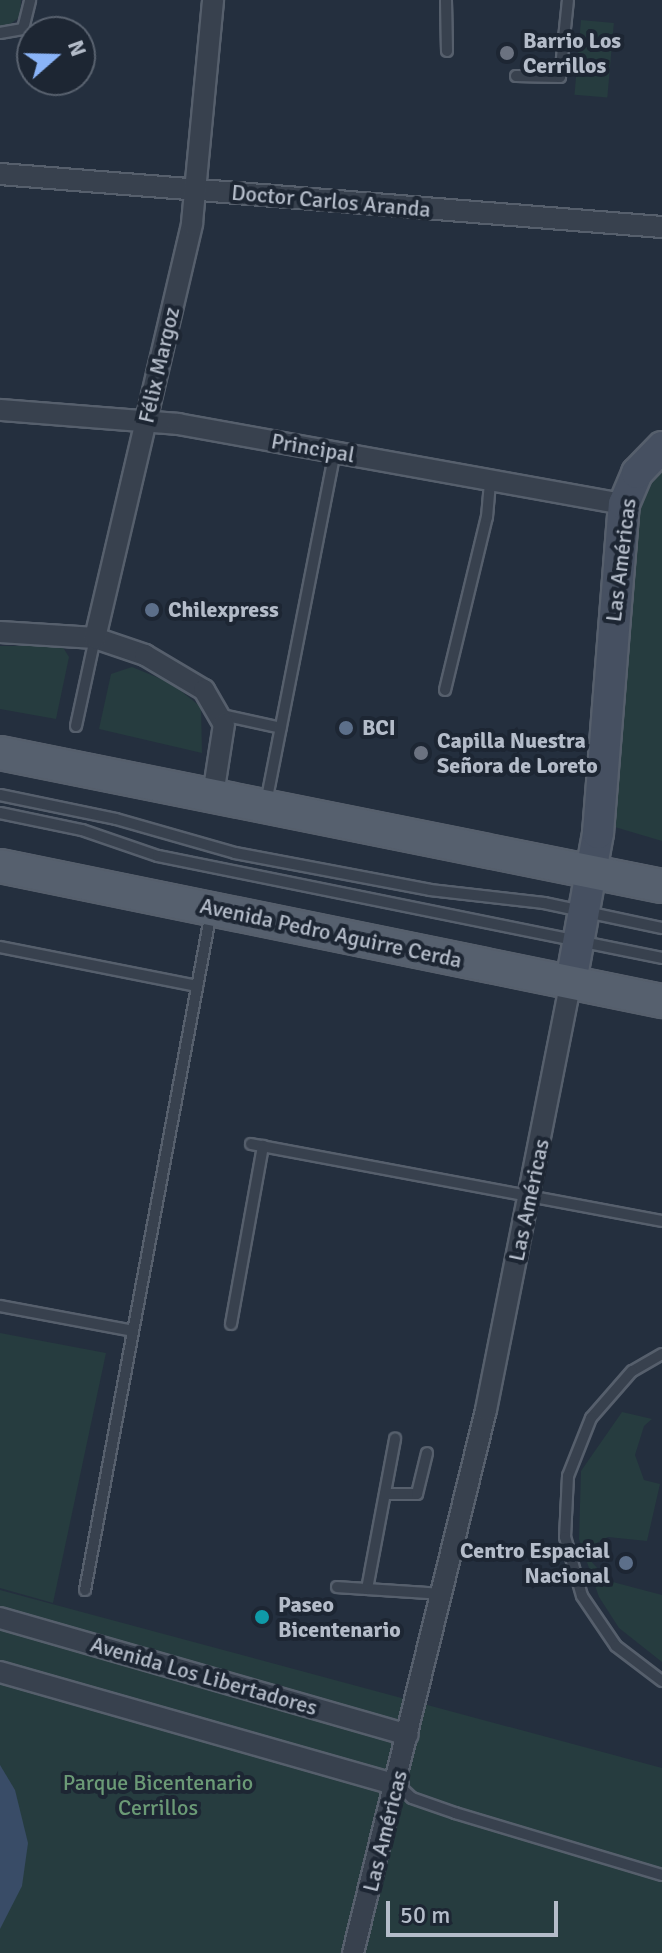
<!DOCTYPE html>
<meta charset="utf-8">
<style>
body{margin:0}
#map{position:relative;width:662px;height:1953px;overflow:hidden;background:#242f3e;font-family:Signika,sans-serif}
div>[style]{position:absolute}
.green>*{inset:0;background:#263c3f;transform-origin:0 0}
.water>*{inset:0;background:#394c67}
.roads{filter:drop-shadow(2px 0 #565f6c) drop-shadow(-2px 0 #565f6c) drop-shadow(0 2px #565f6c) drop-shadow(0 -2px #565f6c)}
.lane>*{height:10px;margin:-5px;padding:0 5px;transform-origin:5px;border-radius:5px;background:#38414e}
.street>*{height:20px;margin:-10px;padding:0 10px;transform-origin:10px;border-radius:10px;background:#38414e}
.secondary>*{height:30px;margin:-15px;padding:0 15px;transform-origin:15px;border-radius:15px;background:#465061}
.primary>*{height:32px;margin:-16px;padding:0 16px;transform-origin:16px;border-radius:16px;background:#56606e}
.dots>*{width:22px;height:22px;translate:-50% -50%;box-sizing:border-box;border:4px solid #1d2633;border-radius:50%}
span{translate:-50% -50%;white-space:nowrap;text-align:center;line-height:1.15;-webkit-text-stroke:8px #1d2633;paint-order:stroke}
.poi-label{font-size:22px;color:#b4bcc9;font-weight:700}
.left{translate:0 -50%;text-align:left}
.right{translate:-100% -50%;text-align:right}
.street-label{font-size:22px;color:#b4bcc9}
.park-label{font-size:22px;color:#6b9a76}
.north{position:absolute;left:16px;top:16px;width:80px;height:80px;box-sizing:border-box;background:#1d2633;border:2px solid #59626f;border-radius:50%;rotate:70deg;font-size:22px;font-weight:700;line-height:32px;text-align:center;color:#b4bcc9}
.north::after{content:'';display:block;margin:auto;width:28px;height:36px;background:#8ab4f8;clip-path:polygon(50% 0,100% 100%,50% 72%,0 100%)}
.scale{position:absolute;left:386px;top:1901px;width:172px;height:36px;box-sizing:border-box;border:4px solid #b4bcc9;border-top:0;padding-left:10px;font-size:24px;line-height:28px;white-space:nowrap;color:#b4bcc9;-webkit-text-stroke:6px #1d2633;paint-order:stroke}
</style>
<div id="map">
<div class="green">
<i style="clip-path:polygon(0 0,21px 0,20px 17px,6px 27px,0 26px)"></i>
<i style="left:581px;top:20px;width:33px;height:75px;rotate:5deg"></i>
<i style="clip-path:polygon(662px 467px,662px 841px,608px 825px,631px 515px)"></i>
<i style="clip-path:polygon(0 646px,62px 646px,69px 657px,56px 719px,0 709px)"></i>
<i style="clip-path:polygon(132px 667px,171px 683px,201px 707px,202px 753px,99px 729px,111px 674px)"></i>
<i style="clip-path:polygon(0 1333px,106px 1353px,53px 1603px,0 1588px)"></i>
<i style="clip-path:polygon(622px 1412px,652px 1419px,644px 1426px,635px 1455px,644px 1480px,660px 1484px,647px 1541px,608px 1537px,593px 1545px,590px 1560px,609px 1581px,662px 1595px,662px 1662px,619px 1628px,599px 1597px,579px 1539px,581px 1471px)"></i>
<i style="clip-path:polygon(0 1590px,662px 1768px,662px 1953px,0 1953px)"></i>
</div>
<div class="water">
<i style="clip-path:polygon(0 1765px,15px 1790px,28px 1843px,22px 1886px,0 1929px)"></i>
</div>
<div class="roads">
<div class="lane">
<i style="left:446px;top:0;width:51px;rotate:88.9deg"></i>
<i style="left:0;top:33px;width:23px;rotate:-10deg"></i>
<i style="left:23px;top:29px;width:30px;rotate:-76deg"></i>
<i style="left:516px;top:76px;width:44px;rotate:1.3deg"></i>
<i style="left:560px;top:77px;width:77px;rotate:-84.1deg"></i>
<i style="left:445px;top:690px;width:178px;rotate:-76.4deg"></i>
<i style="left:487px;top:517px;width:37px;rotate:-85deg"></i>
<i style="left:222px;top:715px;width:60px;rotate:12.4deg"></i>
<i style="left:76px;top:726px;width:90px;rotate:-77.8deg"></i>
<i style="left:0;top:795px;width:118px;rotate:11.7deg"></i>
<i style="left:116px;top:819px;width:124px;rotate:15.9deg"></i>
<i style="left:235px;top:853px;width:198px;rotate:10.7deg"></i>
<i style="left:430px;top:890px;width:115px;rotate:6.5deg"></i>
<i style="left:544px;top:903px;width:121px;rotate:12deg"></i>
<i style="left:266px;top:803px;width:358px;rotate:-78.9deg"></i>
<i style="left:0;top:813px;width:84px;rotate:11.7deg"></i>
<i style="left:82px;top:830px;width:80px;rotate:18.9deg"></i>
<i style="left:158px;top:856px;width:514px;rotate:11.44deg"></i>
<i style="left:0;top:947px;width:201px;rotate:11.2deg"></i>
<i style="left:251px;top:1144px;width:418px;rotate:10.6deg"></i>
<i style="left:0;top:1306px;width:135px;rotate:10.6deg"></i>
<i style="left:231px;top:1324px;width:181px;rotate:-79.8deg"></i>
<i style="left:662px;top:1354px;width:34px;rotate:150deg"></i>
<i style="left:632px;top:1371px;width:62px;rotate:131.1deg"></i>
<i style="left:591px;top:1418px;width:62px;rotate:111.6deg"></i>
<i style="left:568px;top:1476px;width:61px;rotate:92.8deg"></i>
<i style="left:565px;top:1537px;width:61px;rotate:73.9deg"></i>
<i style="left:582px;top:1596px;width:60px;rotate:55.8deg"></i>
<i style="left:616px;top:1646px;width:58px;rotate:37.3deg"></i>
<i style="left:385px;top:1494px;width:32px"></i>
<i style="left:417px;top:1494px;width:42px;rotate:-76.3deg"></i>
<i style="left:337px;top:1587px;width:105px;rotate:3.8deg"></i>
<i style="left:367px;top:1589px;width:153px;rotate:-79.4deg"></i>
<i style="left:85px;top:1590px;width:690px;rotate:-79.47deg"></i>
<i style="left:398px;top:1785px;width:19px;rotate:43deg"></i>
<i style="left:412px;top:1798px;width:46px;rotate:19.2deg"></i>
<i style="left:455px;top:1813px;width:216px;rotate:16.7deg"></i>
</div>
<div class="street">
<i style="left:0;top:174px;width:664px;rotate:4.58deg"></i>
<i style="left:0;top:410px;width:179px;rotate:4.5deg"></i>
<i style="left:178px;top:424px;width:453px;rotate:10.2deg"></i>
<i style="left:0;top:632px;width:95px;rotate:3.6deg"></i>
<i style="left:95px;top:638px;width:53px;rotate:18.8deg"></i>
<i style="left:145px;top:655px;width:69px;rotate:30.7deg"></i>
<i style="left:204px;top:690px;width:39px;rotate:60deg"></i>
<i style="left:224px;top:724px;width:72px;rotate:98.8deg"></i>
<i style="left:95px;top:638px;width:426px;rotate:-76.8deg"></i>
<i style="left:192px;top:223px;width:224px;rotate:-84.6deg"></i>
<i style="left:0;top:1618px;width:424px;rotate:16deg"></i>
<i style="left:0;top:1672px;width:414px;rotate:15.9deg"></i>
<i style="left:353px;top:1953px;width:559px;rotate:-76.24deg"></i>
<i style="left:486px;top:1410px;width:436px;rotate:-78.8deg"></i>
</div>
<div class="secondary">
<i style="left:571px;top:982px;width:151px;rotate:-79.7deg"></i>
<i style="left:598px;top:833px;width:330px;rotate:-85.5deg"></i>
<i style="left:624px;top:504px;width:34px;rotate:-67deg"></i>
<i style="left:637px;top:473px;width:36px;rotate:-46deg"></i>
</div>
<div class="primary">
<i style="left:0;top:753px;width:675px;rotate:11.36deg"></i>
<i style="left:0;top:866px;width:676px;rotate:11.53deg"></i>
</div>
</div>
<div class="dots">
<i style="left:507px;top:53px;background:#6b7280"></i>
<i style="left:152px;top:610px;background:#5c6f8a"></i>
<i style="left:346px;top:728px;background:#5c6f8a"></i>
<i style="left:421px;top:753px;background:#6b7280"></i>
<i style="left:626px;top:1563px;background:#5c6f8a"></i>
<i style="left:262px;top:1617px;background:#0f9aa8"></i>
</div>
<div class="poi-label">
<span class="left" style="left:523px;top:53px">Barrio Los<br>Cerrillos</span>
<span class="left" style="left:168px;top:610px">Chilexpress</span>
<span class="left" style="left:362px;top:728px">BCI</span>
<span class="left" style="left:437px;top:753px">Capilla Nuestra<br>Señora de Loreto</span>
<span class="right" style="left:610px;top:1563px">Centro Espacial<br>Nacional</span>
<span class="left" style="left:278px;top:1617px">Paseo<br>Bicentenario</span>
</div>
<div class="street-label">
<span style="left:331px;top:201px;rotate:5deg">Doctor Carlos Aranda</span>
<span style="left:159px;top:365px;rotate:-77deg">Félix Margoz</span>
<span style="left:313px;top:448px;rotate:10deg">Principal</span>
<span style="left:621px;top:560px;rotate:-83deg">Las Américas</span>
<span style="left:331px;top:933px;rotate:12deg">Avenida Pedro Aguirre Cerda</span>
<span style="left:529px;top:1200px;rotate:-78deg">Las Américas</span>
<span style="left:204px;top:1676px;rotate:16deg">Avenida Los Libertadores</span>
<span style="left:385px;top:1831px;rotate:-76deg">Las Américas</span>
</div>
<div class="park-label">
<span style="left:158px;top:1795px">Parque Bicentenario<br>Cerrillos</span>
</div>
<div class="north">N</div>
<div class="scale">50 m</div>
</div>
